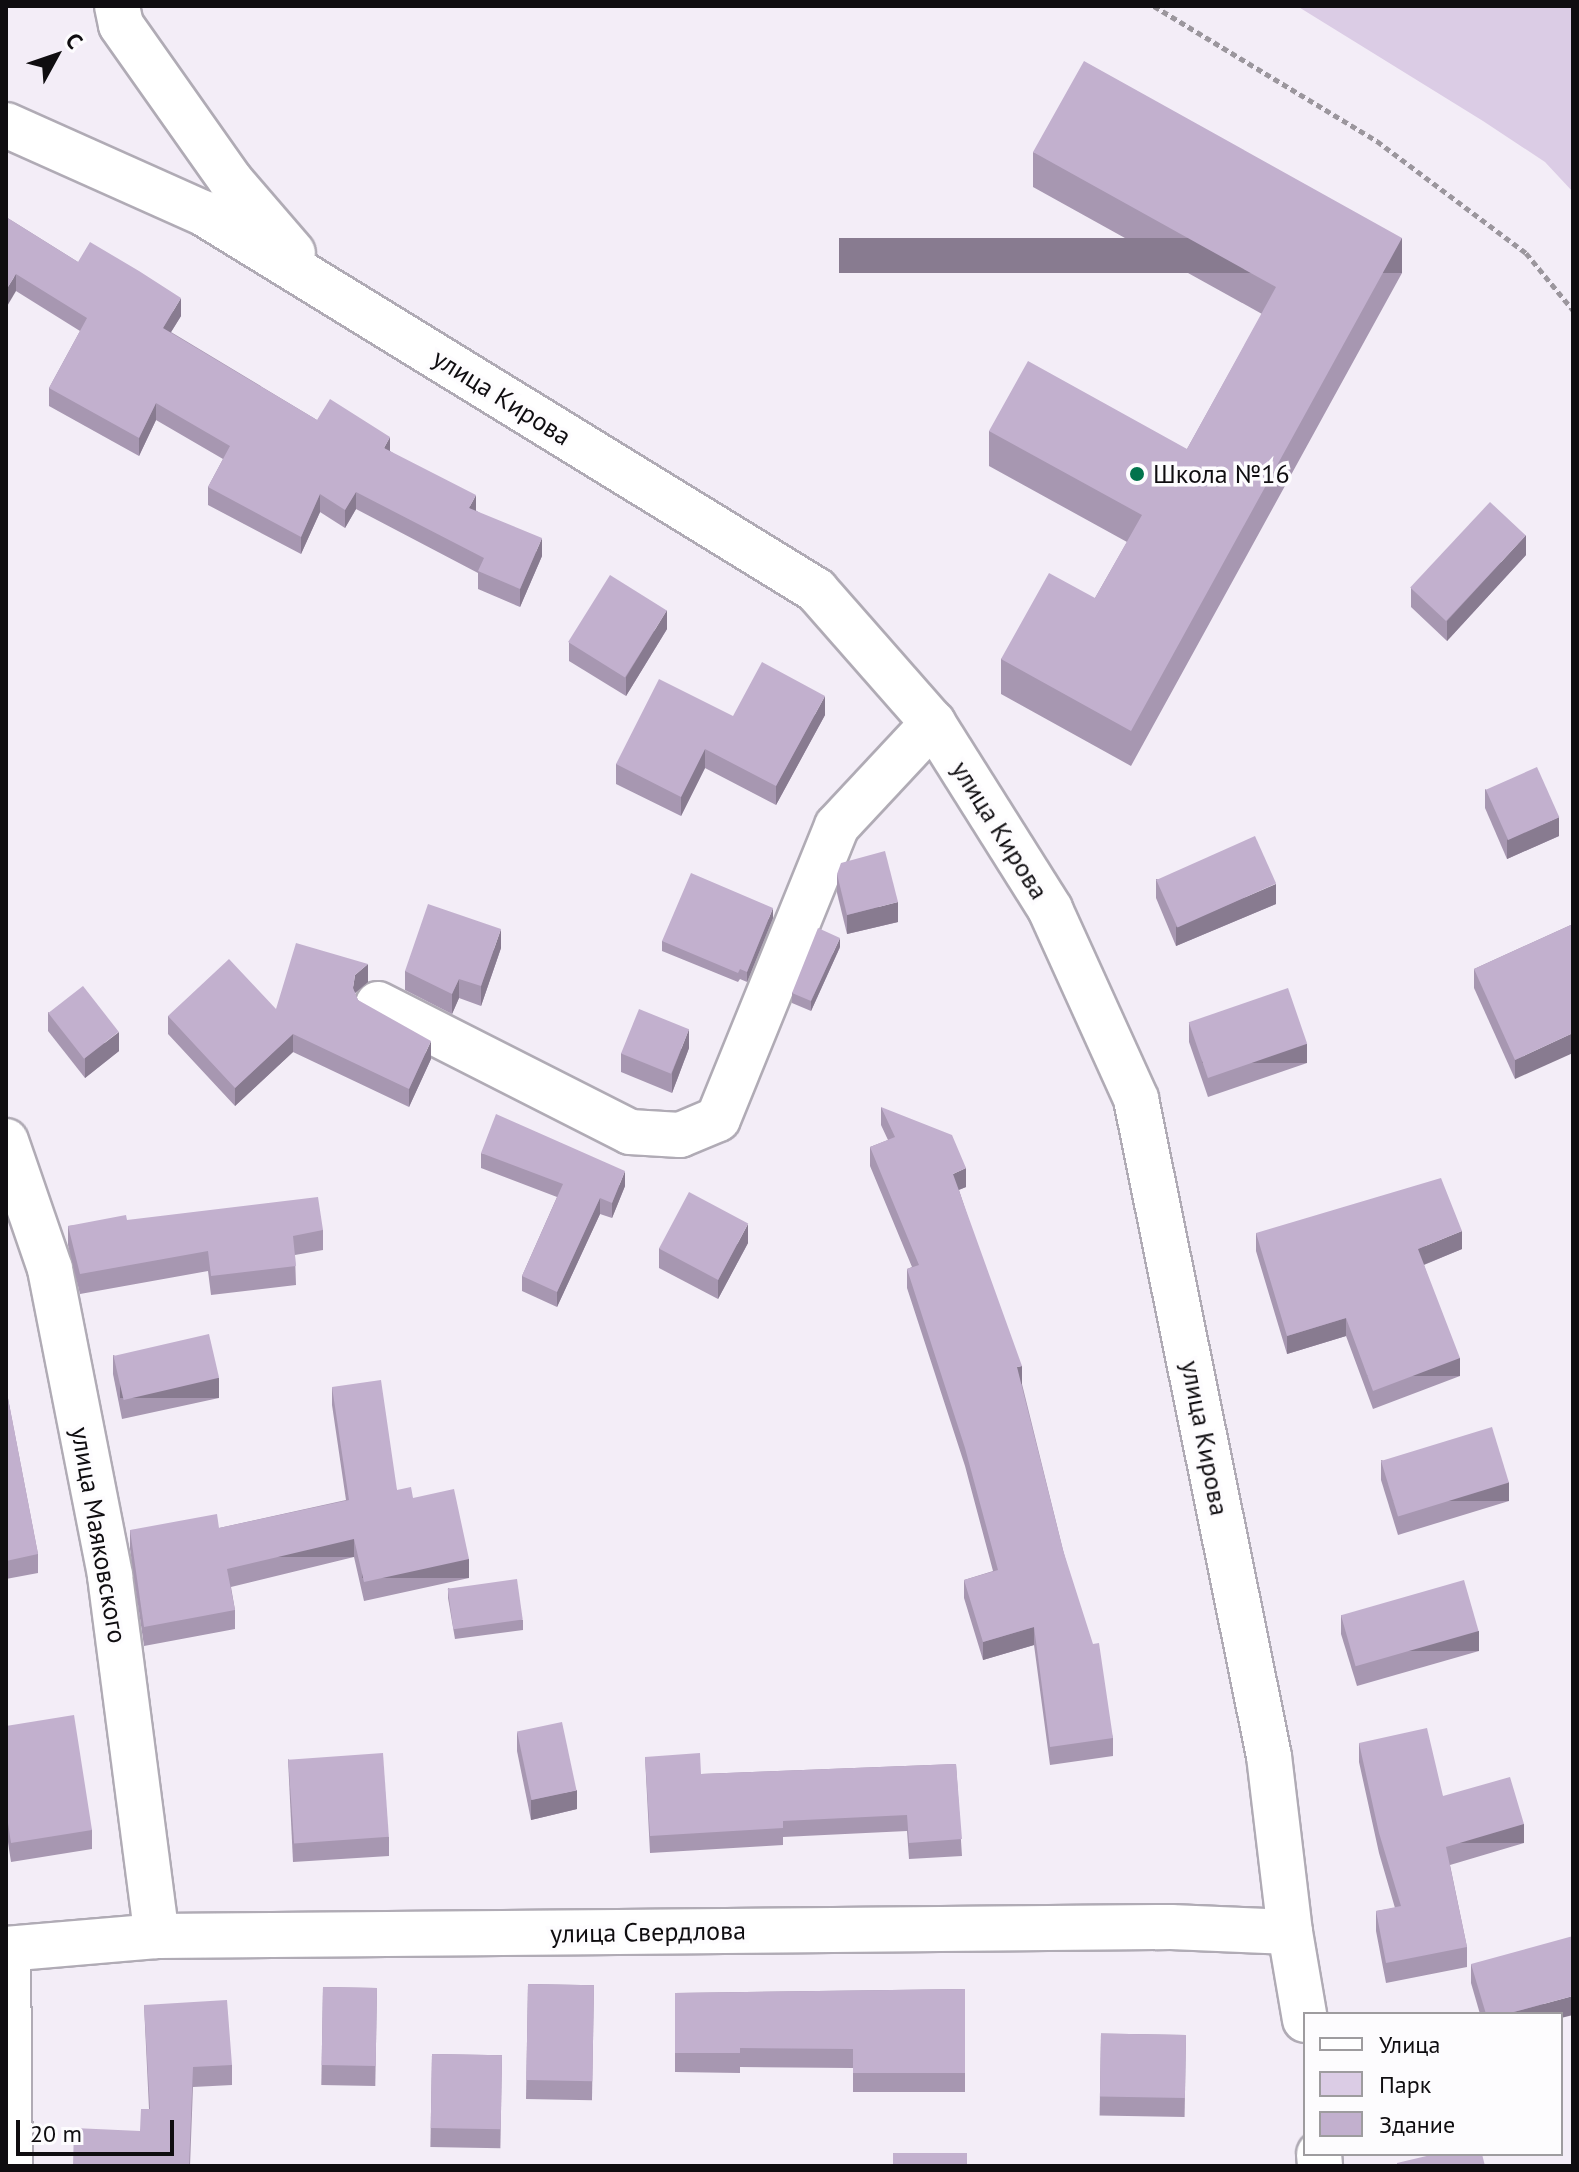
<!DOCTYPE html>
<meta charset="utf-8">
<style>
body{margin:0}
#map{position:relative;width:1579px;height:2172px;overflow:hidden;background:#f3edf7;font-family:"PT Sans",sans-serif}
div>[style]{position:absolute}
.green>*{inset:0;background:#dbcce5}
.path>*{height:5px;margin-top:-2.5px;transform-origin:0;background:repeating-linear-gradient(90deg,#9b969d 0 6px,transparent 0 10px)}
.roads{filter:drop-shadow(2px 0 #b0abb5) drop-shadow(-2px 0 #b0abb5) drop-shadow(0 2px #b0abb5) drop-shadow(0 -2px #b0abb5)}
.minor>*{height:44px;margin:-22px;padding:0 22px;transform-origin:22px;border-radius:22px;background:#fff}
.wall>*{inset:0;background:#a797b1;transform-origin:0 0}
.shaded-wall>*{inset:0;background:#887b90;transform-origin:0 0}
.building>*{inset:0;background:#c2b0ce;transform-origin:0 0}
.dots>*{width:22px;height:22px;translate:-50% -50%;box-sizing:border-box;border:4px solid #fdfcfe;border-radius:50%}
span{translate:-50% -50%;white-space:nowrap;text-align:center;line-height:1.15;-webkit-text-stroke:7px #fdfcfe;paint-order:stroke}
.street-label{font-size:26px;color:#0f0d10}
.poi-label{font-size:26px;color:#0f0d10}
.left{translate:0 -50%;text-align:left}
.frame{position:absolute;inset:0;border:8px solid #0f0d10;pointer-events:none}
.legend{position:absolute;left:1303px;top:2012px;width:260px;height:144px;box-sizing:border-box;background:#fdfcfe;border:2px solid #9e9c9f;margin:0;padding:10px 14px;list-style:none;font-size:24px;color:#0f0d10}
.legend li{display:flex;align-items:center;gap:16px;height:40px}
.legend b{width:40px;border:2px solid #9e9c9f}
.north{position:absolute;left:16px;top:16px;width:80px;height:80px;-webkit-text-stroke:6px #fdfcfe;paint-order:stroke;rotate:50deg;font-size:22px;font-weight:700;line-height:32px;text-align:center;color:#0f0d10}
.north::after{content:'';display:block;margin:auto;width:28px;height:36px;background:#0f0d10;clip-path:polygon(50% 0,100% 100%,50% 72%,0 100%)}
.scale{position:absolute;left:16px;top:2120px;width:158px;height:36px;box-sizing:border-box;border:4px solid #0f0d10;border-top:0;padding-left:10px;font-size:24px;line-height:28px;white-space:nowrap;color:#0f0d10;-webkit-text-stroke:6px #fdfcfe;paint-order:stroke}
</style>
<div id="map">
<div class="green">
<i style="clip-path:polygon(1297px 6px,1573px 6px,1573px 192px,1545px 162px,1483px 121px)"></i>
</div>
<div class="path">
<i style="left:1154px;top:6px;width:261px;rotate:31.2deg"></i>
<i style="left:1377px;top:141px;width:186px;rotate:36.9deg"></i>
<i style="left:1526px;top:253px;width:74px;rotate:50.5deg"></i>
</div>
<div class="roads">
<div class="minor">
<i style="left:117px;top:6px;width:19px;rotate:78deg"></i>
<i style="left:121px;top:25px;width:191px;rotate:54.8deg"></i>
<i style="left:231px;top:181px;width:95px;rotate:49.3deg"></i>
<i style="left:6px;top:125px;width:216px;rotate:24.1deg"></i>
<i style="left:203px;top:213px;width:720px;rotate:31.59deg"></i>
<i style="left:816px;top:590px;width:177px;rotate:48.7deg"></i>
<i style="left:933px;top:723px;width:220px;rotate:57.8deg"></i>
<i style="left:1050px;top:909px;width:209px;rotate:65.6deg"></i>
<i style="left:1136px;top:1099px;width:670px;rotate:78.56deg"></i>
<i style="left:1269px;top:1756px;width:177px;rotate:83.2deg"></i>
<i style="left:1290px;top:1932px;width:89px;rotate:80.3deg"></i>
<i style="left:378px;top:1004px;width:283px;rotate:26.9deg"></i>
<i style="left:630px;top:1132px;width:50px;rotate:3.4deg"></i>
<i style="left:680px;top:1135px;width:41px;rotate:-22.8deg"></i>
<i style="left:718px;top:1119px;width:316px;rotate:-67.9deg"></i>
<i style="left:837px;top:826px;width:141px;rotate:-47deg"></i>
<i style="left:6px;top:1141px;width:135px;rotate:71deg"></i>
<i style="left:50px;top:1269px;width:313px;rotate:78.9deg"></i>
<i style="left:110px;top:1576px;width:363px;rotate:82.6deg"></i>
<i style="left:6px;top:1949px;width:152px;rotate:-4.9deg"></i>
<i style="left:157px;top:1936px;width:1014px;rotate:-0.51deg"></i>
<i style="left:1171px;top:1927px;width:119px;rotate:2.4deg"></i>
<i style="left:8px;top:1949px;width:217px;rotate:89.5deg"></i>
<i style="left:1319px;top:2154px;width:12px;rotate:85deg"></i>
</div>
</div>
<div class="wall">
<i style="clip-path:polygon(1033px 152px,1402px 273px,1131px 766px,1001px 694px,1001px 659px,1095px 598px,1127px 542px,989px 466px,989px 431px,1187px 449px,1262px 314px,1033px 187px)"></i>
<i style="clip-path:polygon(6px 217px,78px 262px,181px 316px,171px 332px,317px 420px,390px 451px,542px 556px,520px 607px,478px 589px,478px 573px,356px 509px,345px 528px,320px 512px,301px 554px,208px 505px,208px 487px,223px 459px,156px 420px,139px 456px,49px 406px,49px 388px,80px 331px,16px 291px)"></i>
<i style="clip-path:polygon(1526px 555px,1447px 641px,1411px 607px,1411px 588px)"></i>
<i style="clip-path:polygon(667px 629px,626px 696px,569px 661px,569px 642px)"></i>
<i style="clip-path:polygon(825px 715px,776px 805px,705px 768px,681px 816px,616px 784px,616px 764px,733px 716px)"></i>
<i style="clip-path:polygon(1485px 789px,1559px 836px,1507px 859px,1485px 808px)"></i>
<i style="clip-path:polygon(837px 874px,898px 922px,847px 934px,837px 893px)"></i>
<i style="clip-path:polygon(1156px 879px,1276px 904px,1176px 946px,1156px 898px)"></i>
<i style="clip-path:polygon(773px 918px,747px 982px,740px 979px,738px 982px,662px 951px,662px 941px)"></i>
<i style="clip-path:polygon(1573px 924px,1515px 1079px,1474px 988px,1474px 969px)"></i>
<i style="clip-path:polygon(840px 947px,811px 1011px,792px 1003px,792px 993px)"></i>
<i style="clip-path:polygon(501px 948px,481px 1006px,459px 998px,452px 1014px,405px 990px,405px 971px)"></i>
<i style="clip-path:polygon(368px 982px,355px 993px,358px 1000px,431px 1059px,409px 1107px,293px 1052px,235px 1106px,168px 1034px,168px 1016px,276px 1009px)"></i>
<i style="clip-path:polygon(48px 1012px,119px 1051px,85px 1078px,48px 1031px)"></i>
<i style="clip-path:polygon(1189px 1022px,1307px 1063px,1208px 1097px,1189px 1042px)"></i>
<i style="clip-path:polygon(689px 1048px,672px 1093px,621px 1072px,621px 1053px)"></i>
<i style="clip-path:polygon(881px 1107px,966px 1187px,959px 1190px,1022px 1384px,1063px 1550px,1113px 1738px,1113px 1756px,1050px 1765px,1034px 1645px,983px 1660px,964px 1598px,964px 1580px,993px 1571px,965px 1466px,907px 1288px,907px 1269px,912px 1267px,870px 1166px,870px 1147px,888px 1140px,881px 1125px)"></i>
<i style="clip-path:polygon(481px 1153px,625px 1186px,612px 1218px,600px 1214px,557px 1307px,522px 1291px,522px 1276px,557px 1197px,481px 1168px)"></i>
<i style="clip-path:polygon(127px 1220px,323px 1230px,323px 1250px,295px 1255px,296px 1285px,211px 1295px,208px 1271px,80px 1294px,68px 1245px,68px 1226px)"></i>
<i style="clip-path:polygon(1256px 1233px,1462px 1249px,1424px 1265px,1460px 1376px,1373px 1409px,1346px 1336px,1287px 1354px,1256px 1251px)"></i>
<i style="clip-path:polygon(748px 1243px,718px 1299px,659px 1268px,659px 1248px)"></i>
<i style="clip-path:polygon(113px 1355px,219px 1398px,122px 1419px,113px 1374px)"></i>
<i style="clip-path:polygon(332px 1387px,397px 1490px,413px 1498px,469px 1578px,364px 1601px,354px 1557px,231px 1587px,235px 1610px,235px 1629px,144px 1646px,130px 1549px,130px 1530px,219px 1528px,346px 1500px,332px 1405px)"></i>
<i style="clip-path:polygon(6px 1388px,38px 1554px,38px 1573px,6px 1579px)"></i>
<i style="clip-path:polygon(1381px 1460px,1509px 1501px,1398px 1535px,1381px 1480px)"></i>
<i style="clip-path:polygon(448px 1588px,523px 1620px,523px 1630px,455px 1639px,448px 1598px)"></i>
<i style="clip-path:polygon(1341px 1615px,1479px 1651px,1357px 1686px,1341px 1634px)"></i>
<i style="clip-path:polygon(6px 1726px,92px 1830px,92px 1849px,11px 1862px,6px 1829px)"></i>
<i style="clip-path:polygon(517px 1732px,577px 1809px,531px 1820px,517px 1751px)"></i>
<i style="clip-path:polygon(1359px 1743px,1443px 1796px,1524px 1843px,1450px 1865px,1467px 1947px,1467px 1967px,1386px 1983px,1376px 1931px,1376px 1911px,1395px 1908px,1379px 1853px,1359px 1762px)"></i>
<i style="clip-path:polygon(645px 1757px,701px 1774px,956px 1764px,962px 1856px,909px 1859px,907px 1831px,783px 1837px,783px 1845px,650px 1853px)"></i>
<i style="clip-path:polygon(288px 1759px,389px 1837px,389px 1856px,293px 1862px)"></i>
<i style="clip-path:polygon(1471px 1964px,1561px 2014px,1480px 2014px,1471px 1983px)"></i>
<i style="left:528px;top:1984px;width:66px;height:115px;rotate:1deg"></i>
<i style="left:323px;top:1987px;width:54px;height:98px;rotate:1deg"></i>
<i style="clip-path:polygon(965px 1989px,965px 2092px,853px 2092px,853px 2068px,740px 2067px,740px 2073px,675px 2072px,675px 1993px)"></i>
<i style="clip-path:polygon(144px 2005px,232px 2065px,232px 2085px,193px 2087px,190px 2166px,73px 2166px,140px 2131px,149px 2109px)"></i>
<i style="left:1186px;top:2035px;width:82px;height:85px;rotate:91deg"></i>
<i style="left:432px;top:2054px;width:70px;height:93px;rotate:1deg"></i>
</div>
<div class="shaded-wall">
<i style="left:1402px;top:238px;width:35px;height:563px;rotate:90deg"></i>
<i style="clip-path:polygon(16px 274px,16px 291px,6px 308px,6px 290px)"></i>
<i style="clip-path:polygon(181px 298px,181px 316px,163px 345px,163px 328px)"></i>
<i style="clip-path:polygon(156px 403px,156px 420px,139px 456px,139px 438px)"></i>
<i style="clip-path:polygon(390px 437px,390px 455px,384px 448px)"></i>
<i style="clip-path:polygon(356px 492px,356px 509px,345px 528px,345px 510px)"></i>
<i style="clip-path:polygon(320px 494px,320px 512px,301px 554px,301px 537px)"></i>
<i style="clip-path:polygon(476px 495px,476px 513px,469px 508px)"></i>
<i style="clip-path:polygon(1526px 535px,1526px 555px,1447px 641px,1447px 621px)"></i>
<i style="clip-path:polygon(542px 538px,542px 556px,520px 607px,520px 589px)"></i>
<i style="clip-path:polygon(667px 610px,667px 629px,626px 696px,626px 677px)"></i>
<i style="clip-path:polygon(825px 696px,825px 715px,776px 805px,776px 786px)"></i>
<i style="clip-path:polygon(705px 749px,705px 768px,681px 816px,681px 797px)"></i>
<i style="clip-path:polygon(1559px 817px,1559px 836px,1507px 859px,1507px 840px)"></i>
<i style="clip-path:polygon(1276px 884px,1276px 904px,1176px 946px,1176px 927px)"></i>
<i style="clip-path:polygon(898px 902px,898px 922px,847px 934px,847px 915px)"></i>
<i style="clip-path:polygon(773px 908px,773px 918px,747px 982px,747px 972px)"></i>
<i style="clip-path:polygon(501px 929px,501px 948px,481px 1006px,481px 986px)"></i>
<i style="clip-path:polygon(840px 938px,840px 947px,811px 1011px,811px 1001px)"></i>
<i style="clip-path:polygon(368px 964px,368px 982px,355px 993px,353px 988px,355px 975px)"></i>
<i style="clip-path:polygon(459px 979px,459px 998px,452px 1014px,452px 994px)"></i>
<i style="clip-path:polygon(689px 1029px,689px 1048px,672px 1093px,672px 1073px)"></i>
<i style="clip-path:polygon(119px 1032px,119px 1051px,85px 1078px,85px 1058px)"></i>
<i style="clip-path:polygon(1573px 1033px,1573px 1053px,1515px 1079px,1515px 1060px)"></i>
<i style="clip-path:polygon(293px 1034px,293px 1052px,235px 1106px,235px 1088px)"></i>
<i style="clip-path:polygon(431px 1041px,431px 1059px,409px 1107px,409px 1089px)"></i>
<i style="left:1307px;top:1044px;width:19px;height:105px;rotate:90deg"></i>
<i style="clip-path:polygon(966px 1168px,966px 1187px,953px 1192px,953px 1174px)"></i>
<i style="clip-path:polygon(625px 1171px,625px 1186px,612px 1218px,612px 1203px)"></i>
<i style="clip-path:polygon(600px 1198px,600px 1214px,557px 1307px,557px 1292px)"></i>
<i style="clip-path:polygon(748px 1224px,748px 1243px,718px 1299px,718px 1280px)"></i>
<i style="clip-path:polygon(1462px 1231px,1462px 1249px,1418px 1267px,1418px 1249px)"></i>
<i style="clip-path:polygon(1346px 1318px,1346px 1336px,1287px 1354px,1287px 1336px)"></i>
<i style="left:1460px;top:1358px;width:18px;height:93px;rotate:90deg"></i>
<i style="clip-path:polygon(1022px 1366px,1022px 1384px,1017px 1386px,1017px 1367px)"></i>
<i style="left:219px;top:1378px;width:20px;height:99px;rotate:90deg"></i>
<i style="left:1509px;top:1482px;width:19px;height:116px;rotate:90deg"></i>
<i style="left:354px;top:1539px;width:18px;height:130px;rotate:90deg"></i>
<i style="left:469px;top:1559px;width:19px;height:107px;rotate:90deg"></i>
<i style="clip-path:polygon(1034px 1627px,1034px 1645px,983px 1660px,983px 1642px)"></i>
<i style="left:1479px;top:1631px;width:20px;height:127px;rotate:90deg"></i>
<i style="clip-path:polygon(577px 1790px,577px 1809px,531px 1820px,531px 1800px)"></i>
<i style="left:1524px;top:1824px;width:19px;height:81px;rotate:90deg"></i>
<i style="clip-path:polygon(1573px 1996px,1573px 2015px,1561px 2018px,1561px 2014px,1506px 2014px)"></i>
</div>
<div class="building">
<i style="clip-path:polygon(1084px 61px,1402px 238px,1131px 731px,1001px 659px,1049px 573px,1095px 598px,1142px 515px,989px 431px,1028px 361px,1187px 449px,1276px 287px,1033px 152px)"></i>
<i style="clip-path:polygon(6px 217px,78px 262px,90px 242px,139px 271px,181px 298px,163px 328px,317px 420px,330px 399px,390px 437px,384px 448px,476px 495px,469px 508px,542px 538px,520px 589px,478px 571px,484px 558px,356px 492px,345px 510px,320px 494px,301px 537px,208px 487px,230px 446px,156px 403px,139px 438px,49px 388px,87px 318px,16px 274px,6px 290px)"></i>
<i style="left:1490px;top:502px;width:49px;height:117px;rotate:43deg"></i>
<i style="left:610px;top:575px;width:67px;height:79px;rotate:32deg"></i>
<i style="clip-path:polygon(762px 662px,825px 696px,776px 786px,705px 749px,681px 797px,616px 764px,659px 679px,733px 716px)"></i>
<i style="left:1537px;top:767px;width:55px;height:56px;rotate:66deg"></i>
<i style="left:1255px;top:836px;width:52px;height:108px;rotate:66deg"></i>
<i style="clip-path:polygon(885px 851px,898px 902px,847px 915px,837px 874px,841px 863px)"></i>
<i style="clip-path:polygon(691px 873px,773px 908px,747px 972px,740px 969px,738px 973px,662px 941px)"></i>
<i style="clip-path:polygon(428px 904px,501px 929px,481px 986px,459px 979px,452px 994px,405px 971px)"></i>
<i style="clip-path:polygon(1573px 924px,1573px 1033px,1515px 1060px,1474px 969px)"></i>
<i style="clip-path:polygon(818px 928px,840px 938px,811px 1001px,792px 993px)"></i>
<i style="clip-path:polygon(296px 943px,368px 964px,355px 975px,353px 988px,358px 1000px,431px 1041px,409px 1089px,293px 1034px,235px 1088px,168px 1016px,229px 959px,276px 1009px)"></i>
<i style="left:83px;top:986px;width:58px;height:44px;rotate:52deg"></i>
<i style="left:1288px;top:988px;width:59px;height:105px;rotate:71deg"></i>
<i style="left:639px;top:1009px;width:54px;height:48px;rotate:22deg"></i>
<i style="clip-path:polygon(881px 1107px,952px 1135px,966px 1168px,953px 1174px,1022px 1366px,1017px 1367px,1063px 1550px,1093px 1644px,1099px 1643px,1113px 1738px,1050px 1747px,1034px 1627px,983px 1642px,964px 1580px,998px 1570px,965px 1448px,907px 1269px,919px 1265px,870px 1147px,895px 1137px)"></i>
<i style="clip-path:polygon(496px 1114px,625px 1171px,612px 1203px,600px 1198px,557px 1292px,522px 1276px,563px 1184px,481px 1153px)"></i>
<i style="clip-path:polygon(1441px 1178px,1462px 1231px,1418px 1249px,1460px 1358px,1373px 1391px,1346px 1318px,1287px 1336px,1256px 1233px)"></i>
<i style="left:689px;top:1192px;width:67px;height:64px;rotate:28deg"></i>
<i style="clip-path:polygon(318px 1197px,323px 1230px,293px 1236px,296px 1266px,211px 1276px,208px 1251px,80px 1274px,68px 1226px,126px 1215px,127px 1220px)"></i>
<i style="left:209px;top:1334px;width:45px;height:98px;rotate:77deg"></i>
<i style="clip-path:polygon(381px 1380px,397px 1490px,411px 1487px,413px 1498px,454px 1489px,469px 1559px,364px 1582px,354px 1539px,227px 1569px,235px 1610px,144px 1627px,130px 1530px,217px 1514px,219px 1528px,349px 1500px,332px 1387px)"></i>
<i style="clip-path:polygon(6px 1388px,38px 1554px,6px 1561px)"></i>
<i style="left:1492px;top:1427px;width:58px;height:116px;rotate:73deg"></i>
<i style="left:517px;top:1579px;width:41px;height:70px;rotate:82deg"></i>
<i style="left:1464px;top:1580px;width:53px;height:128px;rotate:74deg"></i>
<i style="clip-path:polygon(74px 1715px,92px 1830px,11px 1843px,6px 1810px,6px 1726px)"></i>
<i style="left:562px;top:1722px;width:70px;height:46px;rotate:78deg"></i>
<i style="clip-path:polygon(1427px 1728px,1443px 1796px,1510px 1777px,1524px 1824px,1446px 1847px,1467px 1947px,1386px 1963px,1376px 1911px,1401px 1906px,1379px 1833px,1359px 1743px)"></i>
<i style="left:383px;top:1753px;width:84px;height:95px;rotate:86deg"></i>
<i style="clip-path:polygon(700px 1753px,701px 1774px,956px 1764px,962px 1839px,909px 1843px,907px 1815px,783px 1821px,783px 1828px,650px 1836px,645px 1757px)"></i>
<i style="clip-path:polygon(1573px 1936px,1573px 1996px,1506px 2014px,1486px 2014px,1471px 1964px)"></i>
<i style="left:528px;top:1984px;width:66px;height:96px;rotate:1deg"></i>
<i style="left:323px;top:1987px;width:54px;height:78px;rotate:1deg"></i>
<i style="clip-path:polygon(965px 1989px,965px 2073px,853px 2073px,853px 2049px,740px 2048px,740px 2053px,675px 2053px,675px 1993px)"></i>
<i style="clip-path:polygon(227px 2000px,232px 2065px,193px 2067px,189px 2166px,73px 2166px,74px 2128px,140px 2131px,141px 2109px,150px 2109px,144px 2005px)"></i>
<i style="left:1186px;top:2035px;width:63px;height:85px;rotate:91deg"></i>
<i style="left:432px;top:2054px;width:70px;height:74px;rotate:1deg"></i>
<i style="left:967px;top:2153px;width:13px;height:74px;rotate:90deg"></i>
<i style="clip-path:polygon(1435px 2154px,1482px 2154px,1485px 2166px,1397px 2166px,1397px 2163px)"></i>
</div>
<div class="dots">
<i style="left:1137px;top:474px;background:#02734d"></i>
</div>
<div class="street-label">
<span style="left:502px;top:397px;rotate:32deg">улица Кирова</span>
<span style="left:1000px;top:830px;rotate:58deg">улица Кирова</span>
<span style="left:1205px;top:1438px;rotate:79deg">улица Кирова</span>
<span style="left:99px;top:1535px;rotate:80deg">улица Маяковского</span>
<span style="left:648px;top:1932px;rotate:-1deg">улица Свердлова</span>
</div>
<div class="poi-label">
<span class="left" style="left:1153px;top:474px">Школа №16</span>
</div>
<div class="frame"></div>
<ul class="legend">
<li><b style="height:10px;background:#fff"></b>Улица</li>
<li><b style="height:22px;background:#dbcce5"></b>Парк</li>
<li><b style="height:22px;background:#c2b0ce"></b>Здание</li>
</ul>
<div class="north">С</div>
<div class="scale">20 m</div>
</div>
